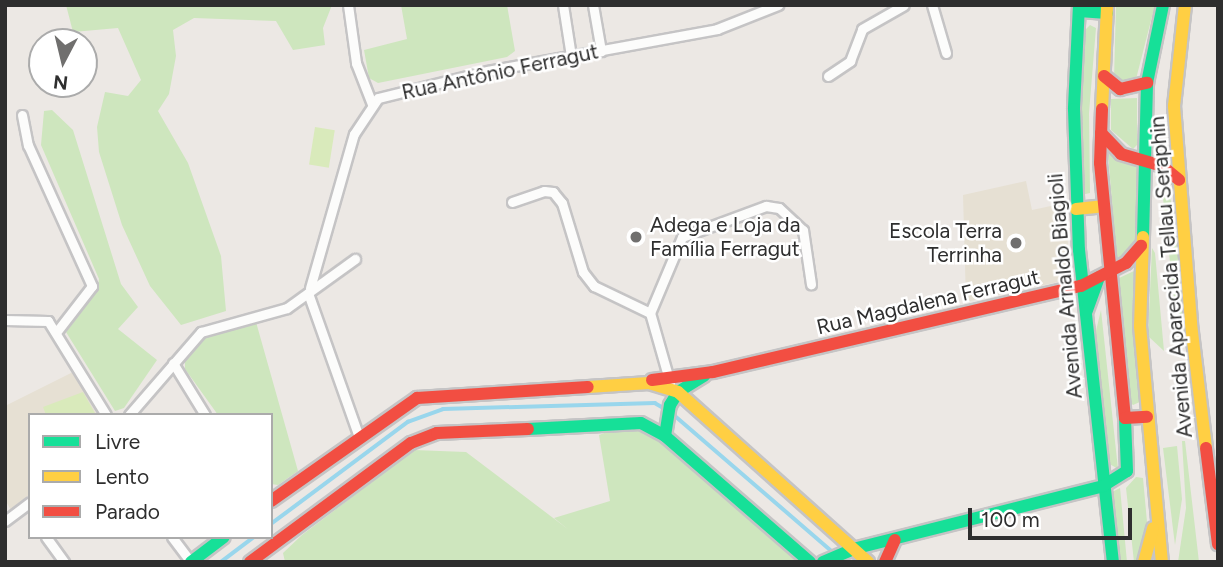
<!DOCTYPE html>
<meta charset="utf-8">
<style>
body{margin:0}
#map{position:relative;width:1223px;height:567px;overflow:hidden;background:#ece8e4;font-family:Figtree,sans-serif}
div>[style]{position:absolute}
.education>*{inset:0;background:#e6e0d3}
.green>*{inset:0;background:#cee6be}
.pitch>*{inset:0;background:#d9eabb;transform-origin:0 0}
.stream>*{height:3.5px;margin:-1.75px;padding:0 1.75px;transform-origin:1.75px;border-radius:1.75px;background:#99d6ec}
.roads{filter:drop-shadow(2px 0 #c5c4c5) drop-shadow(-2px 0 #c5c4c5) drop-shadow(0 2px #c5c4c5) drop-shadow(0 -2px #c5c4c5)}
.street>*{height:9px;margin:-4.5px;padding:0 4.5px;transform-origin:4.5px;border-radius:4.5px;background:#fcfcfb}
.fast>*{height:12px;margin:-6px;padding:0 6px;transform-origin:6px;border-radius:6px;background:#16e098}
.slow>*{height:12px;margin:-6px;padding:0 6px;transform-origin:6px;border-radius:6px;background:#ffcf43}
.jam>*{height:12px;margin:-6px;padding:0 6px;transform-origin:6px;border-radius:6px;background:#f24e42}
.dots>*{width:19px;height:19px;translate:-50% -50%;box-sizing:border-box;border:4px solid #fff;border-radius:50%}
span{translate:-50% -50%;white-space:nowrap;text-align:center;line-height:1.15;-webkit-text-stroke:5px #fff;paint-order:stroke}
.street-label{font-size:21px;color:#2e2e2e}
.poi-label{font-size:21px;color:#2e2e2e}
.left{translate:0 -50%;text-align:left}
.right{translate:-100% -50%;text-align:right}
.frame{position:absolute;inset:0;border:7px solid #2e2e2e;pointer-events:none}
.legend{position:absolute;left:28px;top:413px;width:245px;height:126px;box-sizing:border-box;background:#fff;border:2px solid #ababab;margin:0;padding:9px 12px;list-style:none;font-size:21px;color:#2e2e2e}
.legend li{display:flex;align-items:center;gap:14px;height:35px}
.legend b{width:35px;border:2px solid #ababab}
.north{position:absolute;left:28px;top:28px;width:70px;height:70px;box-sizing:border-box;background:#fff;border:2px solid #ababab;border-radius:50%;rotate:187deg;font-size:19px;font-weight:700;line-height:28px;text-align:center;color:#2e2e2e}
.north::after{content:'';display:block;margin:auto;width:24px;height:32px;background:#706f6e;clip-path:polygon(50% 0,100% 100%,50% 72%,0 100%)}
.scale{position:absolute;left:968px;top:508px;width:164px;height:32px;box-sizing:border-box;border:4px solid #2e2e2e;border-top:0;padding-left:9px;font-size:21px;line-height:24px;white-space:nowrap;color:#2e2e2e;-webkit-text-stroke:5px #fff;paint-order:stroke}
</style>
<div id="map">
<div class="education">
<i style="clip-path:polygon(1026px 181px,1032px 210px,1065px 203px,1070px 272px,1058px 282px,966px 302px,963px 195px)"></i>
<i style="clip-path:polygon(73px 372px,97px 415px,30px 415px,30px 494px,11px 510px,5px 500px,5px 406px)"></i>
</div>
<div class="green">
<i style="clip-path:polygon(66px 5px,332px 5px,323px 28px,325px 45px,293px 50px,276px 21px,194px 18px,173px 30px,176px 56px,169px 94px,158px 111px,188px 163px,221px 256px,226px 311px,181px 325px,150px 286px,122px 225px,99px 152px,97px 127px,105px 92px,128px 96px,141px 80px,118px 28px,73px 32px)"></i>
<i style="clip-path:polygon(401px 5px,507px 5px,515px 51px,507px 57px,378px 83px,369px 78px,364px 50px,407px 39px)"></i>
<i style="clip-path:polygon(1116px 5px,1155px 5px,1135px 83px,1123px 84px,1114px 79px)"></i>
<i style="clip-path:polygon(1090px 25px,1096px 28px,1089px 113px,1090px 193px,1081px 195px,1080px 104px,1084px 31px)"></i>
<i style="clip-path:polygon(1137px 98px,1137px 145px,1133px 149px,1111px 130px,1111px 99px)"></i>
<i style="clip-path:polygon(52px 110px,73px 130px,121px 284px,138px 307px,118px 329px,157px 360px,124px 408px,115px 411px,66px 332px,97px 291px,99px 279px,41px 145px,44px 111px)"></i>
<i style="clip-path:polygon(1108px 154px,1140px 163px,1136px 245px,1117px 260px)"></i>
<i style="clip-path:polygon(1166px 181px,1179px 235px,1191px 346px,1178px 335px,1162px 189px)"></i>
<i style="clip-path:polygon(1152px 248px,1155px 253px,1164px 351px,1148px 336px)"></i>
<i style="clip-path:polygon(1134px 271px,1132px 324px,1142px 401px,1133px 405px,1128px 400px,1117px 279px)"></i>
<i style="clip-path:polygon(1101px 310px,1118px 469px,1108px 463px,1093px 343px)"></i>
<i style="clip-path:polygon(256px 322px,298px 471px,278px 485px,271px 484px,271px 415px,218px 415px,185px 369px,185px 361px,207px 335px)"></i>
<i style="clip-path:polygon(620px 427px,653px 434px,798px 562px,285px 562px,283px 553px,302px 535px,414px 450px,466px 452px,569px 530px,554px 518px,610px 501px,599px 435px)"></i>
<i style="clip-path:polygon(1182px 441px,1185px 441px,1199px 562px,1178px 562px,1186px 508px)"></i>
<i style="clip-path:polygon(1177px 446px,1182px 499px,1175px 545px,1163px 448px)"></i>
<i style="clip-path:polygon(1136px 477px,1143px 478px,1148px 533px,1139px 562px,1134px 562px,1126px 488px)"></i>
<i style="clip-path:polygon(1120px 488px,1127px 562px,1120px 562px,1112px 492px)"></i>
</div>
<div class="pitch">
<i style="left:315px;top:127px;width:20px;height:38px;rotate:9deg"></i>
<i style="clip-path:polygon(83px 392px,96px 415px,46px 415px,43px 407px)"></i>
</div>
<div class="stream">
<i style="left:673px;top:414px;width:213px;rotate:40.8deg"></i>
<i style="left:271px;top:524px;width:171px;rotate:-36.7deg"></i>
<i style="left:408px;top:422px;width:37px;rotate:-20deg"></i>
<i style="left:443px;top:409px;width:212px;rotate:-1.6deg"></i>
<i style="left:655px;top:403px;width:14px;rotate:30deg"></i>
<i style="left:221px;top:562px;width:41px;rotate:-37.1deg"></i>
</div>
<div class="roads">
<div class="street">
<i style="left:348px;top:5px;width:59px;rotate:82.1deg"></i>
<i style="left:356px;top:63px;width:44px;rotate:68.7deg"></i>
<i style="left:563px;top:5px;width:52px;rotate:81.1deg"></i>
<i style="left:593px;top:5px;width:47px;rotate:80.1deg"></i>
<i style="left:932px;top:5px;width:50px;rotate:73.7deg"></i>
<i style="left:828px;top:76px;width:27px;rotate:-34deg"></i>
<i style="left:850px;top:61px;width:34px;rotate:-69deg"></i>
<i style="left:862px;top:29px;width:48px;rotate:-29.7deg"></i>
<i style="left:22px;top:115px;width:31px;rotate:79deg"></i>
<i style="left:28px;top:145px;width:155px;rotate:65.6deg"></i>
<i style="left:92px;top:286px;width:56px;rotate:127.7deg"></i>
<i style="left:512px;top:202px;width:34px;rotate:-19deg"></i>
<i style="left:544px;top:191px;width:9px;rotate:6deg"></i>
<i style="left:553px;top:192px;width:14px;rotate:51deg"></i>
<i style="left:562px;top:203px;width:72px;rotate:73.1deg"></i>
<i style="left:583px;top:272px;width:18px;rotate:52deg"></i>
<i style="left:594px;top:286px;width:62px;rotate:25.7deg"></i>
<i style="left:310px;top:288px;width:160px;rotate:-74.1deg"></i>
<i style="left:354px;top:134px;width:43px;rotate:-56.3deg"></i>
<i style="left:378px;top:98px;width:112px;rotate:-13.9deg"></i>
<i style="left:487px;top:71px;width:234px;rotate:-10.3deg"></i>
<i style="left:717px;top:29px;width:66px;rotate:-21.5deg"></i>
<i style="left:308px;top:293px;width:153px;rotate:70.5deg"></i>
<i style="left:5px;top:320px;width:43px;rotate:1.3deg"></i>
<i style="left:48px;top:321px;width:110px;rotate:58.3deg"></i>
<i style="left:173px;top:363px;width:61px;rotate:58.4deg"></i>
<i style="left:670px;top:383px;width:73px;rotate:-105.9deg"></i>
<i style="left:650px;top:313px;width:82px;rotate:-67.2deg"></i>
<i style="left:682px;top:237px;width:90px;rotate:-20.3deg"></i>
<i style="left:766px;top:206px;width:13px;rotate:9deg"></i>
<i style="left:779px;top:208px;width:33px;rotate:43deg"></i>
<i style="left:803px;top:230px;width:55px;rotate:81.6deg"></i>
<i style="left:129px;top:415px;width:110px;rotate:-49.1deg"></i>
<i style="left:201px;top:332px;width:89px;rotate:-15.6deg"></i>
<i style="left:287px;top:308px;width:84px;rotate:-35.8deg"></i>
<i style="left:5px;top:521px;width:31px;rotate:-37deg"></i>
<i style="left:46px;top:537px;width:31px;rotate:54deg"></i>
<i style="left:172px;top:537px;width:31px;rotate:53deg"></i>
</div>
<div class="fast">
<i style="left:1079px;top:5px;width:104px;rotate:92.8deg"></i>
<i style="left:1074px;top:109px;width:141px;rotate:88deg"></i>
<i style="left:1079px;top:250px;width:314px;rotate:83.8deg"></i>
<i style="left:1079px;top:11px;width:28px;rotate:4deg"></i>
<i style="left:1143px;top:237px;width:154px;rotate:-88.5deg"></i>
<i style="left:1147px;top:83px;width:80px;rotate:-78.4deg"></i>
<i style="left:1086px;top:313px;width:38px;rotate:-70deg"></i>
<i style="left:528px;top:429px;width:113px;rotate:-3deg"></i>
<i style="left:641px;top:423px;width:27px;rotate:28deg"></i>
<i style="left:665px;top:436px;width:192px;rotate:41deg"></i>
<i style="left:665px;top:436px;width:31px;rotate:-81deg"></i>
<i style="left:670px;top:405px;width:15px;rotate:-58deg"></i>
<i style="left:678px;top:392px;width:31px;rotate:-32deg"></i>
<i style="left:191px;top:562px;width:41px;rotate:-37.1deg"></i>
<i style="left:823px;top:562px;width:33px;rotate:-23deg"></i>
<i style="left:853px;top:549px;width:258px;rotate:-14.1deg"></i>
<i style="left:1103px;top:486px;width:28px;rotate:-32deg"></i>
<i style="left:1127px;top:471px;width:53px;rotate:-92.2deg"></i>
</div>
<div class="slow">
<i style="left:1185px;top:5px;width:102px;rotate:96.2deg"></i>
<i style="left:1174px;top:106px;width:219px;rotate:85.5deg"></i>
<i style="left:1191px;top:324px;width:125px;rotate:83.1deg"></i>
<i style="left:1102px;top:109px;width:104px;rotate:-87.2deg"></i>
<i style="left:1076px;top:209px;width:27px;rotate:-6deg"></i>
<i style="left:1143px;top:237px;width:89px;rotate:91.9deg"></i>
<i style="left:1140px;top:326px;width:237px;rotate:84.7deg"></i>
<i style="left:588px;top:387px;width:61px;rotate:-3.8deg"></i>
<i style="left:649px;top:383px;width:30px;rotate:17deg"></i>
<i style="left:678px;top:392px;width:255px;rotate:41.8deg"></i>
<i style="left:1144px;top:562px;width:35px;rotate:-75deg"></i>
</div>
<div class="jam">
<i style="left:1104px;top:76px;width:21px;rotate:39deg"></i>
<i style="left:1120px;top:89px;width:28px;rotate:-13deg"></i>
<i style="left:1102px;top:109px;width:54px;rotate:92.1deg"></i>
<i style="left:1100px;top:163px;width:256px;rotate:84.4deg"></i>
<i style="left:1101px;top:133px;width:29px;rotate:46deg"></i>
<i style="left:1121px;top:154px;width:43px;rotate:16.3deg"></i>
<i style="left:1162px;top:166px;width:22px;rotate:39deg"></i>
<i style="left:652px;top:380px;width:62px;rotate:-7.5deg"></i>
<i style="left:713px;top:372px;width:378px;rotate:-13.2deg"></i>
<i style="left:1081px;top:286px;width:51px;rotate:-27.1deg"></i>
<i style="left:1126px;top:263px;width:23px;rotate:-49deg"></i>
<i style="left:1125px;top:418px;width:22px;rotate:-3deg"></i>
<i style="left:1206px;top:448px;width:97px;rotate:82.9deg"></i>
<i style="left:271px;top:501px;width:179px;rotate:-35.2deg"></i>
<i style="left:417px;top:398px;width:171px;rotate:-3.7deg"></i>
<i style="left:250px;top:562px;width:200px;rotate:-36.5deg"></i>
<i style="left:411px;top:443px;width:28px;rotate:-21deg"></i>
<i style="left:437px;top:433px;width:91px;rotate:-2.5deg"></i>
<i style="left:885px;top:562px;width:24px;rotate:-66deg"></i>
</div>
</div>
<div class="dots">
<i style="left:636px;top:237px;background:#706f6e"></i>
<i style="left:1016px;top:243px;background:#706f6e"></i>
</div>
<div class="street-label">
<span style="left:500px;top:72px;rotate:-12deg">Rua Antônio Ferragut</span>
<span style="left:1171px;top:277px;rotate:-95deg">Avenida Aparecida Tellau Seraphin</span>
<span style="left:1065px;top:286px;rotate:-95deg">Avenida Arnaldo Biagioli</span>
<span style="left:928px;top:302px;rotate:-13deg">Rua Magdalena Ferragut</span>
</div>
<div class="poi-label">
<span class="left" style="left:650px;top:237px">Adega e Loja da<br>Família Ferragut</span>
<span class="right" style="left:1002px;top:243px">Escola Terra<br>Terrinha</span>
</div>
<div class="frame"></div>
<ul class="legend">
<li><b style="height:9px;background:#16e098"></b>Livre</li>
<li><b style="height:9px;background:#ffcf43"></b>Lento</li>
<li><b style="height:9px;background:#f24e42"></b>Parado</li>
</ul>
<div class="north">N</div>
<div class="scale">100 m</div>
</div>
